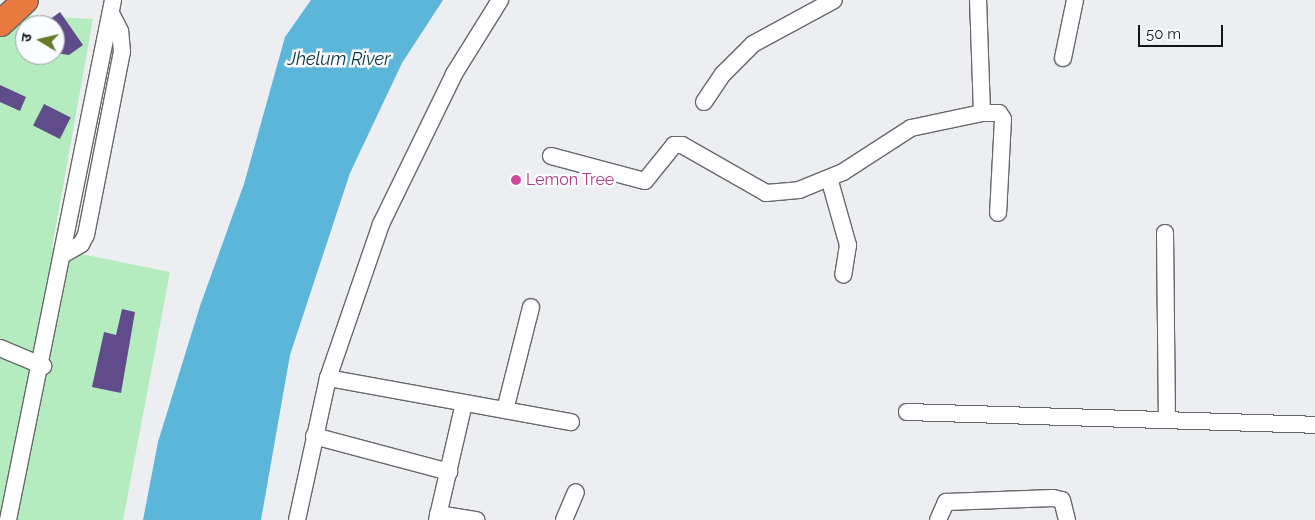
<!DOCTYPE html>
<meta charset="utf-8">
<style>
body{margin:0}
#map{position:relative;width:1315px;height:520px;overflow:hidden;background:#eceef2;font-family:Raleway,"Noto Sans Devanagari",sans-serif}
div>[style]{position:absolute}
.green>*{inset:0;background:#b4ecbf}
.water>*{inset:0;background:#5bb6d9}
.building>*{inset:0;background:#604c8b;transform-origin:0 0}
.roads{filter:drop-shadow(1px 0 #66686b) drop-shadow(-1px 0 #66686b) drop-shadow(0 1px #66686b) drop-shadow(0 -1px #66686b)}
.minor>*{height:16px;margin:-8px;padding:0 8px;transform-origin:8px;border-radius:8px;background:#fff}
.highway>*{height:25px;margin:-12.5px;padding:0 12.5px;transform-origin:12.5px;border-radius:12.5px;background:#e97a3f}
.dots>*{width:14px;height:14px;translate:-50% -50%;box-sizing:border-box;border:2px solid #fafcff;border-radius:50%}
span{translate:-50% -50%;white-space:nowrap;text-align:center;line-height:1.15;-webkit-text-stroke:5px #fafcff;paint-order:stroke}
.hotel-label{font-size:16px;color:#b23c85}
.left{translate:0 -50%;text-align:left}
.water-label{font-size:18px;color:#083442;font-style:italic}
.north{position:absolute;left:15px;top:15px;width:50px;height:50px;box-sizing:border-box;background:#fafcff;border:1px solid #9ea0a2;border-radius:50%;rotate:279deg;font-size:14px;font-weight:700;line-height:20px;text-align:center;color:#141516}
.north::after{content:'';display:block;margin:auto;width:18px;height:22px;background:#697926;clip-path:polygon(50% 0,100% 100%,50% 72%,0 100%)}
.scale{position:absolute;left:1138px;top:25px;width:85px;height:22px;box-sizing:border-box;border:2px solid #141516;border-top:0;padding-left:6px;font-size:15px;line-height:18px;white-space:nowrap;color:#141516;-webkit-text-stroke:4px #fafcff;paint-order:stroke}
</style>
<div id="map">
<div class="green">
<i style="clip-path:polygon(evenodd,21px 15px,93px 19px,52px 248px,170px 272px,123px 520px,0 520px,0 35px,21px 15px,25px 25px,55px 25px,55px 55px,25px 55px,25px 25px)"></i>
</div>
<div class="water">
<i style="clip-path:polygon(311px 0,443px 0,402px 63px,350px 173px,290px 355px,261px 520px,143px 520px,158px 442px,200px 306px,244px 184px,285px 37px)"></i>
</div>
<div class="building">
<i style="clip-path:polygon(60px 12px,83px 45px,69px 55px,55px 53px,55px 25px,42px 25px)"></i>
<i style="clip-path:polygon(0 85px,26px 97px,20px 111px,0 102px)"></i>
<i style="left:44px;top:104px;width:30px;height:24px;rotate:27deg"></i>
<i style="clip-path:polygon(122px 309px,135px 312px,121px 393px,92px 387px,104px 332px,116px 335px)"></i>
</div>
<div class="roads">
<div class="minor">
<i style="left:1063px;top:58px;width:59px;rotate:-78.3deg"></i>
<i style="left:704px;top:102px;width:34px;rotate:-56deg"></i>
<i style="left:723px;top:74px;width:42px;rotate:-45deg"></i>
<i style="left:753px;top:44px;width:92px;rotate:-28.5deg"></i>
<i style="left:982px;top:113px;width:17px"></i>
<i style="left:999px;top:113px;width:7px;rotate:56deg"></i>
<i style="left:1003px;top:119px;width:94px;rotate:93deg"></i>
<i style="left:551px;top:156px;width:97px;rotate:14.9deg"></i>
<i style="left:645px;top:181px;width:46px;rotate:-51.1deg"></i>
<i style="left:674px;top:145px;width:8px"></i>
<i style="left:682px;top:145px;width:97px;rotate:29.7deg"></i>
<i style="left:766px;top:193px;width:33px;rotate:-5deg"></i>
<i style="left:799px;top:190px;width:48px;rotate:-22.2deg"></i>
<i style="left:843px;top:172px;width:81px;rotate:-32.9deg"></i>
<i style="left:911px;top:128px;width:73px;rotate:-11.9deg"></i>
<i style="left:982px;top:113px;width:113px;rotate:-92deg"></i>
<i style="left:829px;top:178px;width:70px;rotate:74.2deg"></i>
<i style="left:848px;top:245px;width:30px;rotate:99deg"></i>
<i style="left:1165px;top:233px;width:184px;rotate:89.4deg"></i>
<i style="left:64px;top:254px;width:20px;rotate:-30deg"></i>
<i style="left:81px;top:244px;width:10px;rotate:-61deg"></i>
<i style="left:86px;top:235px;width:187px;rotate:-78.9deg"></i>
<i style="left:122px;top:52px;width:21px;rotate:-95deg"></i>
<i style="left:120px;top:31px;width:20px;rotate:-117deg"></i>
<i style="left:0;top:348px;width:47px;rotate:22.7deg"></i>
<i style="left:328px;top:378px;width:247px;rotate:10.3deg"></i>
<i style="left:505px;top:410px;width:106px;rotate:-75.8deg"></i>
<i style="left:907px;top:412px;width:408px;rotate:1.8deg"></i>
<i style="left:314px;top:436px;width:140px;rotate:14.9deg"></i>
<i style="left:438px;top:514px;width:39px;rotate:9deg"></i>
<i style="left:8px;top:520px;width:530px;rotate:-78.58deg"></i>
<i style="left:297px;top:520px;width:145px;rotate:-77.7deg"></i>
<i style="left:328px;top:378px;width:163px;rotate:-71deg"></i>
<i style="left:381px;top:224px;width:167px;rotate:-64deg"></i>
<i style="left:454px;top:74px;width:87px;rotate:-58.1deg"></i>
<i style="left:437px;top:520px;width:120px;rotate:-77deg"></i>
<i style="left:564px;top:520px;width:30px;rotate:-67deg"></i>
<i style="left:938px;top:520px;width:20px;rotate:-66deg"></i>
<i style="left:946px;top:502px;width:107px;rotate:-2.1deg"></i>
<i style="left:1053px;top:498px;width:9px;rotate:13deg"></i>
<i style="left:1062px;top:500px;width:21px;rotate:76deg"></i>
</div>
<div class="highway">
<i style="left:0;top:23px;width:34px;rotate:-43deg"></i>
</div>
</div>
<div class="dots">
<i style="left:516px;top:180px;background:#d1479c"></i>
</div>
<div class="hotel-label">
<span class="left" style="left:526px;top:180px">Lemon Tree</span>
</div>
<div class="water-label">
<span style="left:339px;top:59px">Jhelum River</span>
</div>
<div class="north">उ</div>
<div class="scale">50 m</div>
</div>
